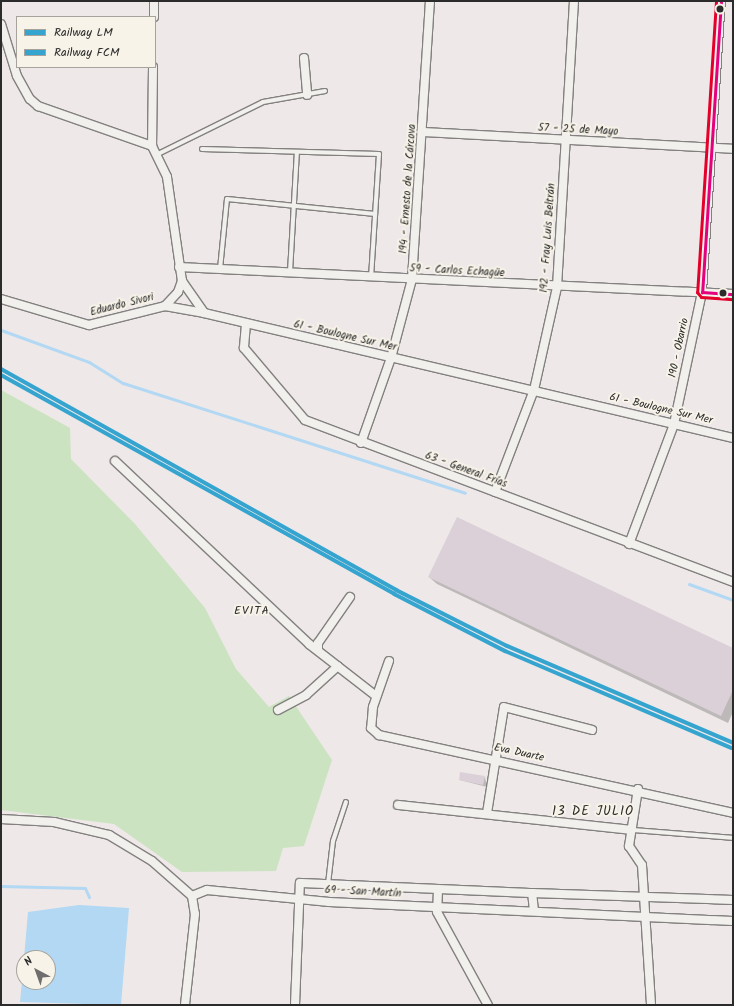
<!DOCTYPE html>
<meta charset="utf-8">
<style>
body{margin:0}
#map{position:relative;width:734px;height:1006px;overflow:hidden;background:#eee8e8;font-family:Kalam,sans-serif}
div>[style]{position:absolute}
.green>*{inset:0;background:#cbe3c0}
.water>*{inset:0;background:#b2d8f3}
.shadow>*{inset:0;background:#0003}
.stream>*{height:3px;margin:-1.5px;padding:0 1.5px;transform-origin:1.5px;border-radius:1.5px;background:#b2d8f3}
.building>*{inset:0;background:#dbd0d8}
.roads{filter:drop-shadow(1px 0 #838080) drop-shadow(-1px 0 #838080) drop-shadow(0 1px #838080) drop-shadow(0 -1px #838080)}
.lane>*{height:4px;margin:-2px;padding:0 2px;transform-origin:2px;border-radius:2px;background:#f1f0ec}
.street>*{height:8px;margin:-4px;padding:0 4px;transform-origin:4px;border-radius:4px;background:#f1f0ec}
.bus-1>*{height:3px;margin:-1.5px;padding:0 1.5px;transform-origin:1.5px;border-radius:1.5px;background:#e5007d}
.bus-2>*{height:3px;margin:-1.5px;padding:0 1.5px;transform-origin:1.5px;border-radius:1.5px;background:#e4002b}
.rail-1>*{height:4px;margin:-2px;padding:0 2px;transform-origin:2px;border-radius:2px;background:#35a5d0}
.rail-2>*{height:4px;margin:-2px;padding:0 2px;transform-origin:2px;border-radius:2px;background:#35a5d0}
.dots>*{width:11px;height:11px;translate:-50% -50%;box-sizing:border-box;border:2px solid #f7f3e8;border-radius:50%}
span{translate:-50% -50%;white-space:nowrap;text-align:center;line-height:1.15;-webkit-text-stroke:4px #f7f3e8;paint-order:stroke}
.street-label{font-size:11px;color:#2b2b2b}
.neighbourhood-label{font-size:12px;color:#2b2b2b;letter-spacing:1px}
.quarter-label{font-size:13px;color:#2b2b2b;letter-spacing:1px}
.frame{position:absolute;inset:0;border:2px solid #2b2b2b;pointer-events:none}
.legend{position:absolute;left:16px;top:16px;width:140px;height:52px;box-sizing:border-box;background:#f7f3e8;border:1px solid #a5a39c;margin:0;padding:5px 7px;list-style:none;font-size:12px;color:#2b2b2b}
.legend li{display:flex;align-items:center;gap:8px;height:20px}
.legend b{width:20px;border:1px solid #a5a39c}
.north{position:absolute;left:16px;top:950px;width:40px;height:40px;box-sizing:border-box;background:#f7f3e8;border:1px solid #a5a39c;border-radius:50%;rotate:319deg;font-size:11px;font-weight:700;line-height:16px;text-align:center;color:#2b2b2b}
.north::after{content:'';display:block;margin:auto;width:14px;height:18px;background:#6f6d6d;clip-path:polygon(50% 0,100% 100%,50% 72%,0 100%)}
</style>
<div id="map">
<div class="green">
<i style="clip-path:polygon(1px 390px,70px 428px,71px 459px,135px 524px,205px 608px,236px 669px,269px 707px,289px 696px,332px 760px,304px 846px,283px 848px,276px 871px,182px 872px,114px 824px,1px 810px)"></i>
</div>
<div class="water">
<i style="clip-path:polygon(79px 905px,129px 908px,121px 1005px,20px 1002px,24px 959px,24px 982px,48px 982px,48px 958px,24px 958px,28px 912px)"></i>
</div>
<div class="shadow">
<i style="clip-path:polygon(429px 577px,733px 649px,733px 712px,728px 723px,437px 584px)"></i>
<i style="clip-path:polygon(485px 777px,487px 787px,460px 780px)"></i>
</div>
<div class="stream">
<i style="left:1px;top:330px;width:94px;rotate:20deg"></i>
<i style="left:89px;top:362px;width:40px;rotate:32deg"></i>
<i style="left:123px;top:383px;width:359px;rotate:17.8deg"></i>
<i style="left:689px;top:584px;width:47px;rotate:20deg"></i>
<i style="left:1px;top:886px;width:84px;rotate:1.4deg"></i>
<i style="left:85px;top:888px;width:10px;rotate:66deg"></i>
</div>
<div class="building">
<i style="clip-path:polygon(457px 517px,733px 648px,733px 690px,721px 716px,428px 577px)"></i>
<i style="clip-path:polygon(460px 772px,485px 776px,483px 785px,459px 780px)"></i>
</div>
<div class="roads">
<div class="lane">
<i style="left:202px;top:149px;width:177px;rotate:1.6deg"></i>
<i style="left:379px;top:154px;width:123px;rotate:93.7deg"></i>
<i style="left:158px;top:154px;width:117px;rotate:-26.3deg"></i>
<i style="left:263px;top:102px;width:63px;rotate:-10.1deg"></i>
<i style="left:220px;top:269px;width:70px;rotate:-84.3deg"></i>
<i style="left:227px;top:199px;width:149px;rotate:5.8deg"></i>
<i style="left:290px;top:272px;width:120px;rotate:-86.7deg"></i>
<i style="left:632px;top:830px;width:101px;rotate:4.5deg"></i>
<i style="left:328px;top:884px;width:43px;rotate:-83.4deg"></i>
<i style="left:333px;top:841px;width:41px;rotate:-71.6deg"></i>
</div>
<div class="street">
<i style="left:154px;top:17px;width:16px;rotate:-90deg"></i>
<i style="left:1px;top:24px;width:54px;rotate:72.9deg"></i>
<i style="left:17px;top:76px;width:26px;rotate:61deg"></i>
<i style="left:30px;top:99px;width:11px;rotate:41deg"></i>
<i style="left:38px;top:106px;width:121px;rotate:19.3deg"></i>
<i style="left:304px;top:58px;width:37px;rotate:85deg"></i>
<i style="left:153px;top:67px;width:79px;rotate:90.7deg"></i>
<i style="left:152px;top:146px;width:34px;rotate:64deg"></i>
<i style="left:167px;top:177px;width:105px;rotate:81.8deg"></i>
<i style="left:182px;top:281px;width:39px;rotate:55deg"></i>
<i style="left:204px;top:313px;width:544px;rotate:13.29deg"></i>
<i style="left:423px;top:132px;width:310px;rotate:3.1deg"></i>
<i style="left:179px;top:267px;width:555px;rotate:2.79deg"></i>
<i style="left:1px;top:299px;width:92px;rotate:16.5deg"></i>
<i style="left:89px;top:325px;width:78px;rotate:-14deg"></i>
<i style="left:165px;top:306px;width:40px;rotate:10deg"></i>
<i style="left:165px;top:306px;width:19px;rotate:-47deg"></i>
<i style="left:178px;top:292px;width:12px;rotate:-70deg"></i>
<i style="left:246px;top:324px;width:24px;rotate:95deg"></i>
<i style="left:244px;top:348px;width:94px;rotate:49.7deg"></i>
<i style="left:305px;top:420px;width:458px;rotate:20.7deg"></i>
<i style="left:361px;top:443px;width:90px;rotate:-70.6deg"></i>
<i style="left:391px;top:358px;width:82px;rotate:-75.1deg"></i>
<i style="left:412px;top:279px;width:279px;rotate:-86.3deg"></i>
<i style="left:115px;top:461px;width:267px;rotate:43.3deg"></i>
<i style="left:309px;top:644px;width:85px;rotate:37.8deg"></i>
<i style="left:495px;top:492px;width:109px;rotate:-69.1deg"></i>
<i style="left:534px;top:390px;width:106px;rotate:-77.4deg"></i>
<i style="left:557px;top:287px;width:287px;rotate:-86.6deg"></i>
<i style="left:629px;top:544px;width:128px;rotate:-69.4deg"></i>
<i style="left:674px;top:424px;width:135px;rotate:-78deg"></i>
<i style="left:702px;top:292px;width:292px;rotate:-86.3deg"></i>
<i style="left:318px;top:650px;width:7px;rotate:-90deg"></i>
<i style="left:318px;top:643px;width:56px;rotate:-55.2deg"></i>
<i style="left:389px;top:661px;width:49px;rotate:109.2deg"></i>
<i style="left:373px;top:707px;width:21px;rotate:95deg"></i>
<i style="left:371px;top:728px;width:11px;rotate:41deg"></i>
<i style="left:379px;top:735px;width:362px;rotate:12.4deg"></i>
<i style="left:278px;top:710px;width:32px;rotate:-28deg"></i>
<i style="left:306px;top:695px;width:43px;rotate:-42.2deg"></i>
<i style="left:638px;top:789px;width:58px;rotate:99deg"></i>
<i style="left:629px;top:846px;width:23px;rotate:56deg"></i>
<i style="left:642px;top:865px;width:140px;rotate:86.3deg"></i>
<i style="left:398px;top:805px;width:234px;rotate:6.1deg"></i>
<i style="left:487px;top:813px;width:107px;rotate:-80.9deg"></i>
<i style="left:504px;top:707px;width:91px;rotate:14.6deg"></i>
<i style="left:1px;top:819px;width:53px;rotate:3.2deg"></i>
<i style="left:54px;top:822px;width:57px;rotate:13.3deg"></i>
<i style="left:109px;top:835px;width:50px;rotate:31.2deg"></i>
<i style="left:152px;top:861px;width:53px;rotate:41.2deg"></i>
<i style="left:192px;top:896px;width:18px;rotate:81deg"></i>
<i style="left:195px;top:914px;width:92px;rotate:96.3deg"></i>
<i style="left:438px;top:889px;width:23px;rotate:92deg"></i>
<i style="left:437px;top:912px;width:106px;rotate:61.3deg"></i>
<i style="left:192px;top:896px;width:16px;rotate:-22deg"></i>
<i style="left:207px;top:890px;width:123px;rotate:5.6deg"></i>
<i style="left:329px;top:902px;width:404px;rotate:2.7deg"></i>
<i style="left:534px;top:911px;width:18px;rotate:-96deg"></i>
<i style="left:532px;top:893px;width:201px;rotate:2deg"></i>
<i style="left:295px;top:1005px;width:122px;rotate:-87.7deg"></i>
<i style="left:300px;top:883px;width:232px;rotate:2.5deg"></i>
</div>
</div>
<div class="bus-1">
<i style="left:721px;top:1px;width:292px;rotate:93.7deg"></i>
<i style="left:702px;top:292px;width:31px;rotate:4deg"></i>
</div>
<div class="bus-2">
<i style="left:716px;top:1px;width:292px;rotate:93.7deg"></i>
<i style="left:697px;top:292px;width:6px;rotate:51deg"></i>
<i style="left:701px;top:297px;width:32px;rotate:4deg"></i>
</div>
<div class="rail-1">
<i style="left:1px;top:369px;width:453px;rotate:29.2deg"></i>
<i style="left:396px;top:590px;width:124px;rotate:26.8deg"></i>
<i style="left:507px;top:646px;width:246px;rotate:23.2deg"></i>
</div>
<div class="rail-2">
<i style="left:1px;top:375px;width:450px;rotate:29.1deg"></i>
<i style="left:394px;top:594px;width:125px;rotate:27.2deg"></i>
<i style="left:505px;top:651px;width:246px;rotate:23.2deg"></i>
</div>
<div class="dots">
<i style="left:720px;top:9px;background:#2b2b2b"></i>
<i style="left:723px;top:293px;background:#2b2b2b"></i>
</div>
<div class="street-label">
<span style="left:578px;top:130px;rotate:3deg">57 - 25 de Mayo</span>
<span style="left:408px;top:189px;rotate:-86deg">194 - Ernesto de la Cárcova</span>
<span style="left:548px;top:238px;rotate:-86deg">192 - Fray Luis Beltrán</span>
<span style="left:457px;top:271px;rotate:3deg">59 - Carlos Echagüe</span>
<span style="left:122px;top:305px;rotate:-14deg">Eduardo Sivori</span>
<span style="left:345px;top:336px;rotate:13deg">61 - Boulogne Sur Mer</span>
<span style="left:679px;top:348px;rotate:-78deg">190 - Obarrio</span>
<span style="left:661px;top:409px;rotate:13deg">61 - Boulogne Sur Mer</span>
<span style="left:466px;top:470px;rotate:20deg">63 - General Frías</span>
<span style="left:519px;top:753px;rotate:12deg">Eva Duarte</span>
<span style="left:363px;top:892px;rotate:3deg">69 - San Martín</span>
</div>
<div class="neighbourhood-label">
<span style="left:252px;top:611px">EVITA</span>
</div>
<div class="quarter-label">
<span style="left:593px;top:812px">13 DE JULIO</span>
</div>
<div class="frame"></div>
<ul class="legend">
<li><b style="height:5px;background:#35a5d0"></b>Railway LM</li>
<li><b style="height:5px;background:#35a5d0"></b>Railway FCM</li>
</ul>
<div class="north">N</div>
</div>
